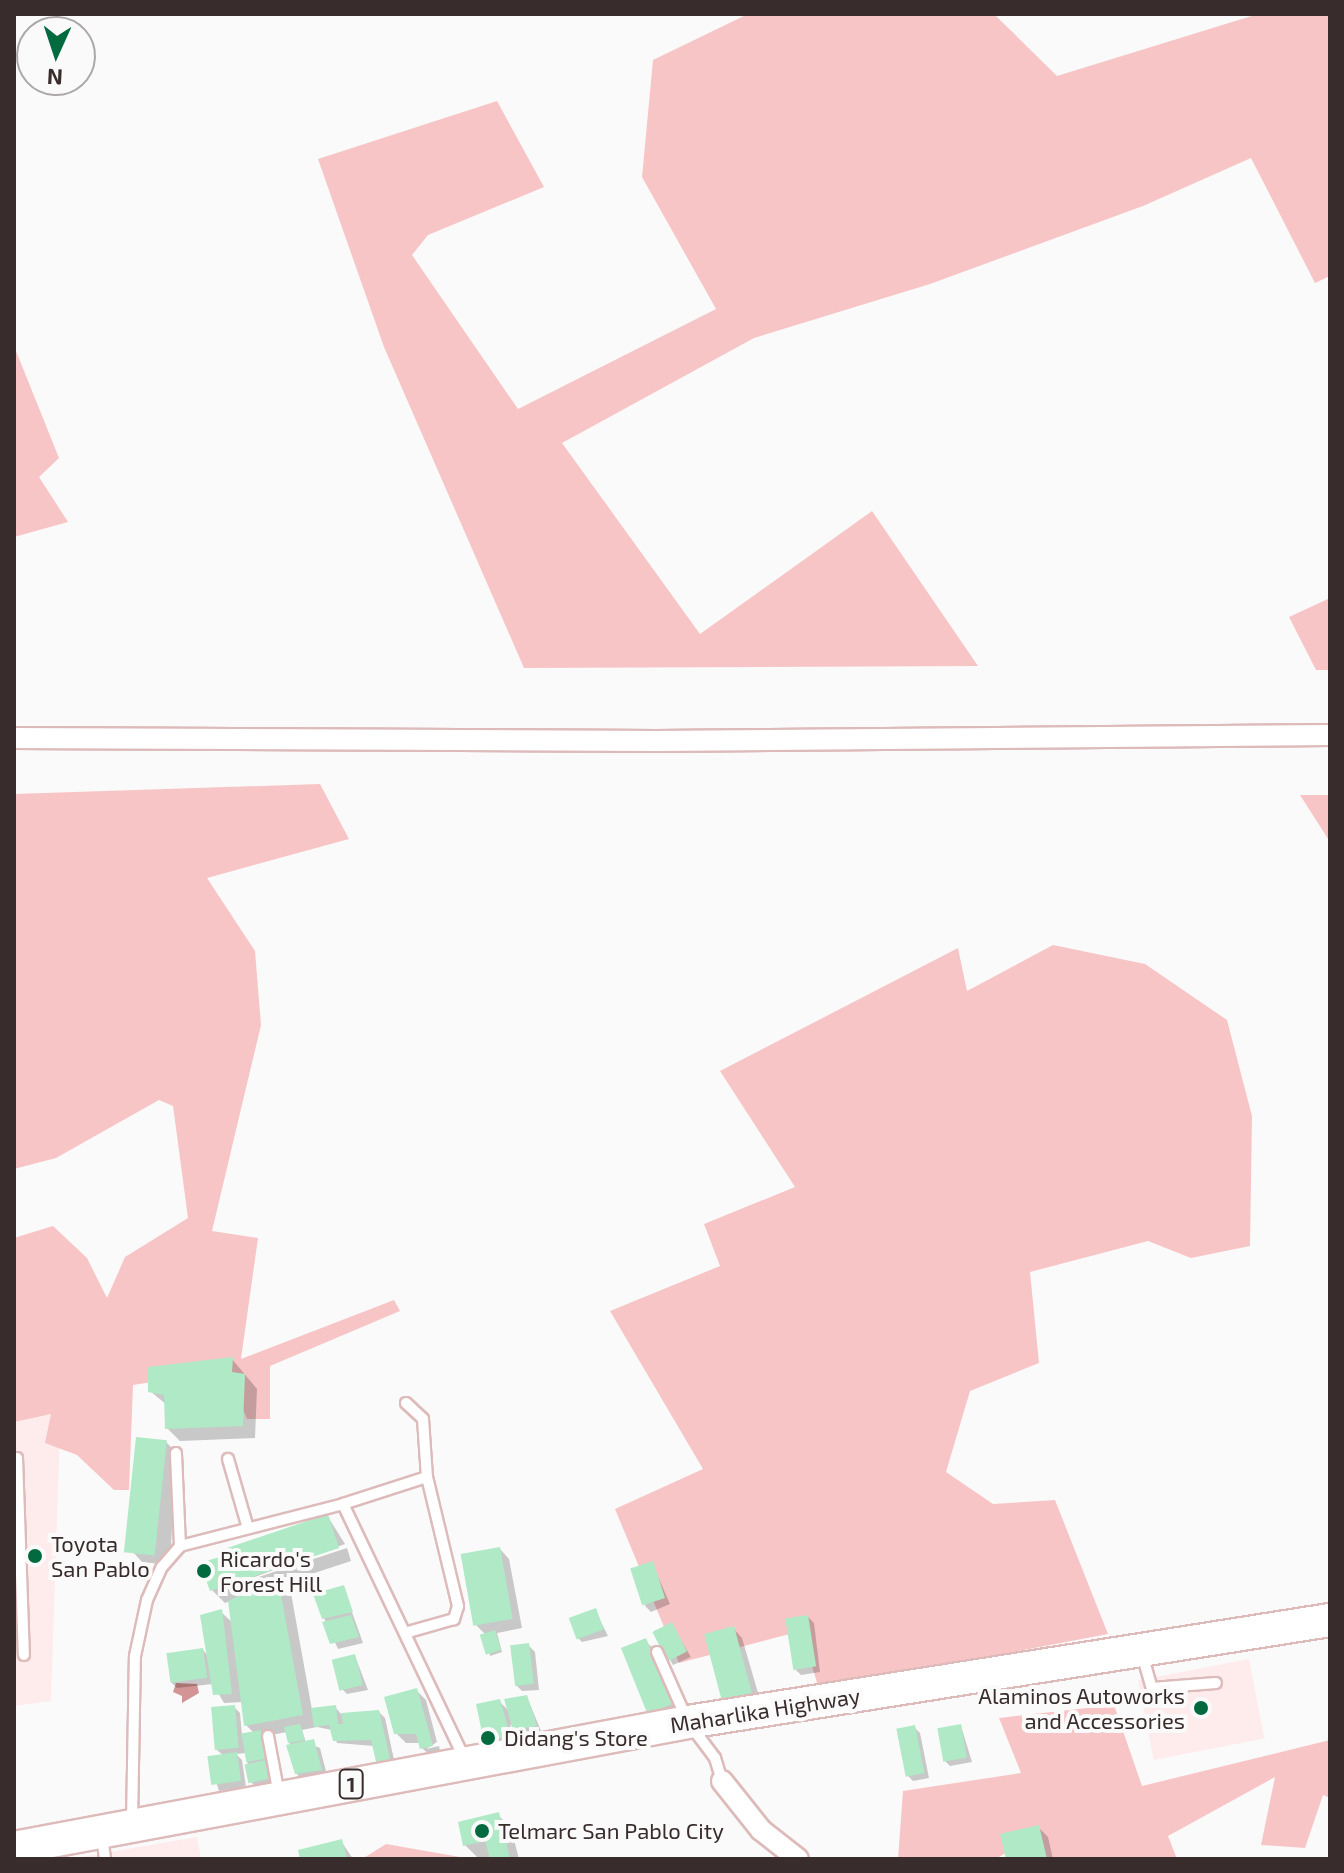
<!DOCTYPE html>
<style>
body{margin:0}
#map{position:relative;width:1344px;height:1873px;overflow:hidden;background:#fafafa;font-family:"Exo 2",sans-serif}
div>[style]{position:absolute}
.built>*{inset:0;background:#feecec;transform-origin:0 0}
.green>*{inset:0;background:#f8c5c6}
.water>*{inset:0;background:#d39495}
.shadow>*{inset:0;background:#0003}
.building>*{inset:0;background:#afe9c6;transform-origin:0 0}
.roads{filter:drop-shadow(2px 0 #dbb) drop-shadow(-2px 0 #dbb) drop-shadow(0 2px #dbb) drop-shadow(0 -2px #dbb)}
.lane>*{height:10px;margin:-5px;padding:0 5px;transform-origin:5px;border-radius:5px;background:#fff}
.street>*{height:20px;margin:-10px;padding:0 10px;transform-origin:10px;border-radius:10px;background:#fff}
.primary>*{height:32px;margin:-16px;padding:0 16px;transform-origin:16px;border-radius:16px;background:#fff}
.dots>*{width:22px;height:22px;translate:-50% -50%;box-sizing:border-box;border:4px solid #fafafa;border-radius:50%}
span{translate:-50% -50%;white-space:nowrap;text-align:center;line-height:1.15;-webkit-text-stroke:8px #fafafa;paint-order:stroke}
.shield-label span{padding:2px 6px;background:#fafafa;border:2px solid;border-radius:6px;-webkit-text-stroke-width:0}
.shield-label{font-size:20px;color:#392c2c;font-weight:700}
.poi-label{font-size:22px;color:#392c2c}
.left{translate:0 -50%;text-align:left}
.right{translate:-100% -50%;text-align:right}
.street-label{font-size:22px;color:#392c2c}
.frame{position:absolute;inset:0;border:16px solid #392c2c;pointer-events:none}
.north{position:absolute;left:16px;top:16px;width:80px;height:80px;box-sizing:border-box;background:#fafafa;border:2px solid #ada8a8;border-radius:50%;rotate:183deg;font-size:22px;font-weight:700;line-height:32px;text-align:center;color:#392c2c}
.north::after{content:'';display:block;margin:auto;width:28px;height:36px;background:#026a3f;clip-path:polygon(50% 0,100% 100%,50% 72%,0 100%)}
</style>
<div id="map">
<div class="built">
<i style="clip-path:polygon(61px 1402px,51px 1701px,14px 1706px,14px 1411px)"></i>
<i style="left:1249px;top:1659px;width:81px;height:113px;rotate:79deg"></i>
<i style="clip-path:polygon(197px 1837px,201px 1859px,69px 1859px)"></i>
</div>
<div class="green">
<i style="clip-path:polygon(748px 14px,994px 14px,1057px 76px,1258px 14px,1330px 14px,1330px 276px,1315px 283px,1251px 158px,1143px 206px,930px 284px,754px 338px,562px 443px,700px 634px,872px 511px,978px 666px,524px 668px,384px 347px,318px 159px,497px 101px,544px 187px,428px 235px,412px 255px,518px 409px,716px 309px,642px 177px,653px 60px)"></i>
<i style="clip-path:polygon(14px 346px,59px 458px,39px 477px,68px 522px,14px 537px)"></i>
<i style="clip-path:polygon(1330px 598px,1330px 670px,1316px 670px,1289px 617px)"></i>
<i style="clip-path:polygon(320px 784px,349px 839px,207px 878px,255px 951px,261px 1025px,212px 1231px,258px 1238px,241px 1359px,394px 1300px,400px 1311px,270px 1366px,270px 1419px,247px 1419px,227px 1370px,133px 1385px,129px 1490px,114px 1490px,77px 1455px,45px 1443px,51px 1414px,14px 1422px,14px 1238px,53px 1226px,87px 1258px,107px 1298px,125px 1257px,188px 1218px,173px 1106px,159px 1100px,56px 1158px,14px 1169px,14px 794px)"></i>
<i style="clip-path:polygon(1300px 795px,1330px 795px,1330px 842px)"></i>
<i style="clip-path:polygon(1053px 945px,1145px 964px,1227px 1020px,1252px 1116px,1250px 1246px,1191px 1258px,1148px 1241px,1030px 1272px,1039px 1363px,970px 1391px,946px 1472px,993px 1504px,1055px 1500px,1108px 1634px,819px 1689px,801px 1631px,679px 1663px,615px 1509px,703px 1469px,610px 1311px,720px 1266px,704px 1224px,795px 1187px,720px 1071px,958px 948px,967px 991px)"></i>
<i style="clip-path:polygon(1114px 1705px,1142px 1786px,1330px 1740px,1330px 1798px,1323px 1795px,1305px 1848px,1261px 1845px,1275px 1777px,1168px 1836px,1177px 1859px,1034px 1859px,1028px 1841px,995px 1859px,898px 1859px,903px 1791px,1021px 1773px,999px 1718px)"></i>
<i style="clip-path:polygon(386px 1844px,460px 1857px,462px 1859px,362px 1859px)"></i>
</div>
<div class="water">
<i style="clip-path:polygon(176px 1683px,197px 1684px,199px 1693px,182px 1703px,182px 1696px,173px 1692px)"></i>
</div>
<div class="shadow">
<i style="clip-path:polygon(232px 1359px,257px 1389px,255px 1438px,180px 1441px,167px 1428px,167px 1405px,150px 1391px)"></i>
<i style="clip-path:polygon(166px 1442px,176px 1452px,170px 1565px,142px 1562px,133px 1552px)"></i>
<i style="clip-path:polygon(328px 1517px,345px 1544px,216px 1591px,347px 1548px,351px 1561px,281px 1584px,291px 1593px,312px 1710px,335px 1707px,342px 1715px,379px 1712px,385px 1718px,396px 1769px,385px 1771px,379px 1765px,374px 1746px,337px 1743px,332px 1730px,317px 1727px,302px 1730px,306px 1743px,320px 1748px,327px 1775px,302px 1780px,296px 1773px,287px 1732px,266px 1736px,275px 1785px,256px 1787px,250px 1781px,246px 1753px,236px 1754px,242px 1760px,246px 1787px,219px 1791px,209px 1759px,224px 1756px,217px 1750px,213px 1709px,234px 1707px,240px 1713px,242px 1735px,254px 1733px,246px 1725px,243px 1702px,224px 1703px,213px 1684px,177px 1688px,171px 1682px,168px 1655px,203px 1650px,209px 1657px,202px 1617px,221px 1612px,233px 1623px,230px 1601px,225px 1603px,212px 1590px,203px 1564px,231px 1555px,229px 1549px)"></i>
<i style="clip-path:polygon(500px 1549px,509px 1559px,522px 1628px,497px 1633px,502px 1652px,490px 1656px,486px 1635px,476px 1625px)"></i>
<i style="clip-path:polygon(652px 1563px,670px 1604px,651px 1612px,645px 1606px)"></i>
<i style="clip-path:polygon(343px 1587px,363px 1643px,338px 1649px,324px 1618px)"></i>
<i style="clip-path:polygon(595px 1610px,608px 1636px,582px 1642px,576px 1636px)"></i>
<i style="clip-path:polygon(808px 1617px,814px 1623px,820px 1672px,801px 1675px,795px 1669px)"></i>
<i style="clip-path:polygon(671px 1624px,691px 1657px,673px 1665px,654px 1631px)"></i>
<i style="clip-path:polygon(733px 1628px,742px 1638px,761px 1703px,734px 1708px,724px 1698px)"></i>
<i style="clip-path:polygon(645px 1641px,655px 1650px,681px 1714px,660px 1721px,650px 1712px)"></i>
<i style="clip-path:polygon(529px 1646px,535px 1652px,539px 1690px,522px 1691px,516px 1685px)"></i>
<i style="clip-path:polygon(355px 1656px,368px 1690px,347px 1694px,341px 1688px)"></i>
<i style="clip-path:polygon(416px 1690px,426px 1700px,437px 1742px,426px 1749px,439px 1746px,441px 1755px,432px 1757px,422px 1748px,421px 1743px,406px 1743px,396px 1733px)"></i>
<i style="clip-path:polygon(527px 1697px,541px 1731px,521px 1735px,510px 1724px,516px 1744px,492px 1748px,486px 1741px,500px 1702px,510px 1712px)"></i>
<i style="clip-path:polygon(961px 1726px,972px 1762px,950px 1766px,944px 1760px)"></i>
<i style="clip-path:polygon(914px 1727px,920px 1733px,929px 1778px,913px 1781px,907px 1775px)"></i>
<i style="clip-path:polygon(498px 1815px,511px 1828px,519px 1859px,478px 1858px,465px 1845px)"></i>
<i style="clip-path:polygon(1038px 1827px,1048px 1837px,1053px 1859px,1008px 1859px)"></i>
<i style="clip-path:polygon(341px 1841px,353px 1859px,302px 1859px)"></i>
</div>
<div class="building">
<i style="clip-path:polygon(233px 1357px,232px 1372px,245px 1374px,243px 1426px,165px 1429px,164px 1395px,148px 1392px,148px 1367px)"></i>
<i style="left:136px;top:1437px;width:31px;height:116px;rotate:6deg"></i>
<i style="clip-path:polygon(328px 1514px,339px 1548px,210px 1591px,200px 1563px,229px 1554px,227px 1548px)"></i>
<i style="left:500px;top:1547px;width:73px;height:40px;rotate:80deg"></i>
<i style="left:653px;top:1561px;width:39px;height:24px;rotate:72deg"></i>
<i style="clip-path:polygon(278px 1578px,303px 1715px,244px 1726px,228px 1601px)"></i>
<i style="clip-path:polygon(344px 1585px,353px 1612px,322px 1619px,313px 1594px)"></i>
<i style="left:596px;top:1608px;width:23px;height:29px;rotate:70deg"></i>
<i style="clip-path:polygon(222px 1609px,232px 1694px,213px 1695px,200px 1615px)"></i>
<i style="clip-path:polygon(351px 1615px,359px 1637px,330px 1644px,322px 1622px)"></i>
<i style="left:808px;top:1615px;width:52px;height:23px;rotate:81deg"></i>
<i style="left:672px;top:1622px;width:33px;height:22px;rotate:63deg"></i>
<i style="left:734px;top:1626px;width:69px;height:31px;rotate:75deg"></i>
<i style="left:495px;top:1630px;width:21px;height:16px;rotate:73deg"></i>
<i style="left:646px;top:1638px;width:71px;height:27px;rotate:68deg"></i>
<i style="left:529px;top:1643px;width:41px;height:19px;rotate:83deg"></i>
<i style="left:203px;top:1648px;width:30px;height:37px;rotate:82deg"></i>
<i style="left:355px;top:1654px;width:32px;height:24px;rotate:76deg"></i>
<i style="clip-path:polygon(417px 1688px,433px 1746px,420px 1749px,416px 1734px,394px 1734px,384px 1697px)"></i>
<i style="clip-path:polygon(527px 1695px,537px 1726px,513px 1730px,504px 1699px)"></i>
<i style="clip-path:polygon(500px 1699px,511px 1738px,484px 1742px,476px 1704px)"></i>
<i style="left:235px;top:1705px;width:43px;height:24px;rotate:85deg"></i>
<i style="clip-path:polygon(336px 1705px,338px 1724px,343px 1724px,341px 1713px,379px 1710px,391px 1763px,377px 1766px,371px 1740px,333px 1741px,329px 1725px,314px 1727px,311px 1708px)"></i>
<i style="clip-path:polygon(300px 1724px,305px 1740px,288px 1743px,284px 1727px)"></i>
<i style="left:961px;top:1724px;width:34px;height:24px;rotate:80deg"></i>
<i style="left:915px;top:1725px;width:49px;height:19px;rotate:79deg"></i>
<i style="left:261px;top:1730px;width:29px;height:20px;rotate:80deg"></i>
<i style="clip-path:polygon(314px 1739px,322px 1770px,295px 1774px,286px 1745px)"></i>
<i style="left:237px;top:1752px;width:29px;height:30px;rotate:82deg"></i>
<i style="left:266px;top:1760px;width:19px;height:22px;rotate:78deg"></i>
<i style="clip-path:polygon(499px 1812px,510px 1859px,490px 1859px,485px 1841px,463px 1846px,458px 1822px)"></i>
<i style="clip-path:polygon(1039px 1825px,1047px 1859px,1006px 1859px,1000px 1834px)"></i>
<i style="clip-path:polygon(342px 1839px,347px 1859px,300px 1859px,298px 1850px)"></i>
</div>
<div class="roads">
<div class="lane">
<i style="left:406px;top:1403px;width:23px;rotate:43deg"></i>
<i style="left:423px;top:1419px;width:58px;rotate:86.1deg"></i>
<i style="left:427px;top:1477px;width:133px;rotate:76.5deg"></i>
<i style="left:458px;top:1606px;width:14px;rotate:107deg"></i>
<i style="left:454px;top:1619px;width:48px;rotate:164.2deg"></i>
<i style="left:17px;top:1458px;width:197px;rotate:88deg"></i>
<i style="left:228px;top:1459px;width:69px;rotate:73.9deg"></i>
<i style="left:343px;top:1504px;width:88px;rotate:-17.8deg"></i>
<i style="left:180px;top:1546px;width:168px;rotate:-14.4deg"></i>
<i style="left:343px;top:1504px;width:281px;rotate:64.5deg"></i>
<i style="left:657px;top:1652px;width:77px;rotate:66.1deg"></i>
<i style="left:688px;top:1722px;width:45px;rotate:53.1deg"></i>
<i style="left:715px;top:1758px;width:24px;rotate:73deg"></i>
<i style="left:1142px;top:1654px;width:35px;rotate:74deg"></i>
<i style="left:1152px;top:1688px;width:64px;rotate:-4.5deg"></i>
<i style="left:268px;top:1736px;width:60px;rotate:79.4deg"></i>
<i style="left:132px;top:1823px;width:167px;rotate:-89deg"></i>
<i style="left:135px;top:1656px;width:57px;rotate:-77.9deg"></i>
<i style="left:147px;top:1600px;width:36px;rotate:-66deg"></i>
<i style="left:162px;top:1567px;width:28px;rotate:-49deg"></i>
<i style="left:180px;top:1546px;width:93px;rotate:-92.5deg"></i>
<i style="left:102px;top:1837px;width:22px;rotate:82deg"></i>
</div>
<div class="street">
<i style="left:14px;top:738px;width:642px;rotate:0.27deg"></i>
<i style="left:656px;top:741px;width:674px;rotate:-0.51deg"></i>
<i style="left:722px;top:1781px;width:63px;rotate:51.5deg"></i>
<i style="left:761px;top:1830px;width:47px;rotate:38.1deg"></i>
</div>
<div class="primary">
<i style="left:14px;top:1848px;width:686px;rotate:-10.59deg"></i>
<i style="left:688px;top:1722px;width:650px;rotate:-9.03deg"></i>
</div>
</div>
<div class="dots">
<i style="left:35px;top:1556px;background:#026a3f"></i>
<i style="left:204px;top:1571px;background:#026a3f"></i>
<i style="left:1201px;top:1708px;background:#026a3f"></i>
<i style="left:488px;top:1738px;background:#026a3f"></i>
<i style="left:482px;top:1831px;background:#026a3f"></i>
</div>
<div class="shield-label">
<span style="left:351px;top:1784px">1</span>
</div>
<div class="poi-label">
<span class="left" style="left:51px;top:1556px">Toyota<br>San Pablo</span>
<span class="left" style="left:220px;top:1571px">Ricardo's<br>Forest Hill</span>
<span class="right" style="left:1185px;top:1708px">Alaminos Autoworks<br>and Accessories</span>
<span class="left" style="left:504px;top:1738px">Didang's Store</span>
<span class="left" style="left:498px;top:1831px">Telmarc San Pablo City</span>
</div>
<div class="street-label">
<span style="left:765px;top:1710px;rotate:-9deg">Maharlika Highway</span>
</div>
<div class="frame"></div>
<div class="north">N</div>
</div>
